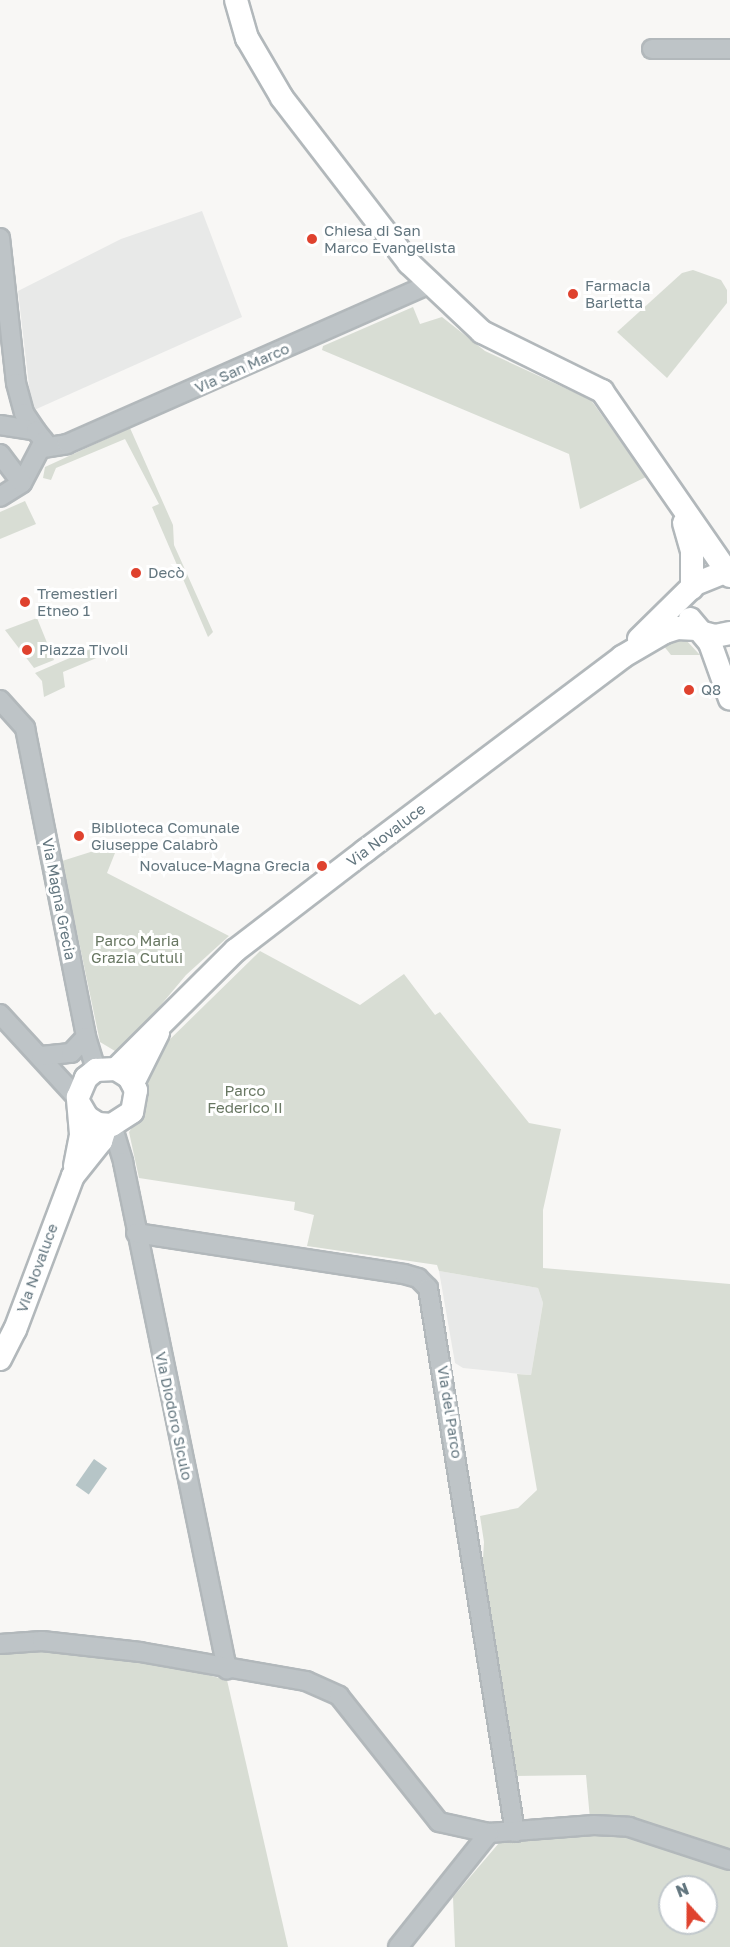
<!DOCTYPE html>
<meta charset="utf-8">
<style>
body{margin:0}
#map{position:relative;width:730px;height:1947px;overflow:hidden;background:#f8f7f5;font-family:"Golos Text",sans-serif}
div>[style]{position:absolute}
.built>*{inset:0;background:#e8e9e8}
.green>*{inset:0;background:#d8ddd4}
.water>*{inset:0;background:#b6c5c7;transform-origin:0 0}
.roads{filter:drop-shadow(2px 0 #b2b8bb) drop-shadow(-2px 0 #b2b8bb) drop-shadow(0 2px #b2b8bb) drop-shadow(0 -2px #b2b8bb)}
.minor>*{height:18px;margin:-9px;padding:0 9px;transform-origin:9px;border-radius:9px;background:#bec4c7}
.major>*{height:22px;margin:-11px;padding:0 11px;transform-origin:11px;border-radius:11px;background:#fff}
.dots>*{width:16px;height:16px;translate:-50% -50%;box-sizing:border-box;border:3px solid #fff;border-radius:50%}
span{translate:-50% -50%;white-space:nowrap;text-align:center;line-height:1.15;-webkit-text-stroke:6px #fff;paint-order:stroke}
.poi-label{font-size:15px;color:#63767f}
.left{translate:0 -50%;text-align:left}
.right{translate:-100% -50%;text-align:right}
.street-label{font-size:15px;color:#63767f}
.park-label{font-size:15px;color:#687762}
.north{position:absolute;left:658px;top:1875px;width:60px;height:60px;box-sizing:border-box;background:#fff;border:2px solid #c1c8cc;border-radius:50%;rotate:339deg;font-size:16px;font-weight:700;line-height:24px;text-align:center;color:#63767f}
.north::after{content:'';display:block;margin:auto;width:21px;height:27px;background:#df422e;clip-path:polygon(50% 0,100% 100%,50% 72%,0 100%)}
</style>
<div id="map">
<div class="built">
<i style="clip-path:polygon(202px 211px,242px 317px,32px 411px,18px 291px,121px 239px)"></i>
<i style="clip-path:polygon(439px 1271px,538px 1288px,543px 1303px,531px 1375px,463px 1368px,455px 1363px)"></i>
</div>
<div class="green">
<i style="clip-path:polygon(693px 270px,721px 280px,727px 290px,727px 303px,667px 378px,617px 332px,682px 273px)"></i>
<i style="clip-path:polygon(413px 307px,420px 324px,442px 317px,485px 351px,591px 400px,646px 477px,580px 509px,569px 454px,322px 350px,323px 346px)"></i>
<i style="clip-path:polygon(130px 428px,173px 525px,174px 545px,213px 632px,208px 637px,152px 507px,159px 504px,125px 439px,56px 468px,51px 480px,43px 478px,45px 467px)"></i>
<i style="clip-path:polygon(25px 501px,36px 524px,0 539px,0 512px)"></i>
<i style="clip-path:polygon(37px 618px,54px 660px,34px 668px,5px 630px)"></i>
<i style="clip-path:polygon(685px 639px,700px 655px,671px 655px,663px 645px)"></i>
<i style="clip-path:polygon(102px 644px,106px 654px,63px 672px,65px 687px,44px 697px,42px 681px,35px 673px)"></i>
<i style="clip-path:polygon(100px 849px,115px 853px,107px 873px,229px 936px,186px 975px,120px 1054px,100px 1042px,62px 861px)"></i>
<i style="clip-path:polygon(260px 951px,360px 1005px,404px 974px,435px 1015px,440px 1012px,529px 1123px,561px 1129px,543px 1210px,543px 1268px,730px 1284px,730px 1853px,590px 1819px,586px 1775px,515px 1776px,482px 1576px,484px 1542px,480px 1516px,518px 1508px,537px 1490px,517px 1374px,531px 1375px,543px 1303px,538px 1288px,439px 1271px,437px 1265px,307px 1246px,314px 1215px,294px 1210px,295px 1202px,139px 1178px,129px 1132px,145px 1110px,141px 1082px,161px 1048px)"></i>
<i style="clip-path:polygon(39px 1645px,146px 1659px,227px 1680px,288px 1947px,0 1947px,0 1649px)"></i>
<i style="clip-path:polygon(evenodd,616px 1833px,730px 1868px,730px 1947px,455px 1947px,453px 1897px,499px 1843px,616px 1833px,670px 1887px,706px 1887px,706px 1923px,670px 1923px,670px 1887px)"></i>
</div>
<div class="water">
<i style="left:94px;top:1459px;width:16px;height:32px;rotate:35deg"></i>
</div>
<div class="roads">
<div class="minor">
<i style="left:652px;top:49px;width:78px"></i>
<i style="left:0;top:238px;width:146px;rotate:83.7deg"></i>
<i style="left:16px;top:383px;width:31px;rotate:75deg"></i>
<i style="left:24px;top:413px;width:22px;rotate:56deg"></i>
<i style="left:0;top:425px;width:36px;rotate:9deg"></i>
<i style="left:36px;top:431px;width:13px;rotate:51deg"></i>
<i style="left:44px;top:441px;width:47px;rotate:117.6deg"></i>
<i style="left:22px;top:483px;width:26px;rotate:148deg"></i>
<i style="left:43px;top:448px;width:24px;rotate:-9deg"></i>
<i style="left:67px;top:444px;width:394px;rotate:-23.8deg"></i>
<i style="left:0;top:454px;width:36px;rotate:53deg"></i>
<i style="left:0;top:700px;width:38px;rotate:48deg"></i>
<i style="left:25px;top:728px;width:315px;rotate:78.8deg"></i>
<i style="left:86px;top:1037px;width:34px;rotate:73deg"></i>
<i style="left:0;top:1014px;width:117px;rotate:47.4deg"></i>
<i style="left:41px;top:1056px;width:30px;rotate:-6deg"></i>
<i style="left:71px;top:1053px;width:22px;rotate:-47deg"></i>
<i style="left:112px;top:1125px;width:39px;rotate:73deg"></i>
<i style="left:123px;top:1162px;width:518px;rotate:78.41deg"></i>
<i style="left:136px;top:1233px;width:271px;rotate:8.7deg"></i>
<i style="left:404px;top:1274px;width:15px;rotate:16deg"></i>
<i style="left:418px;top:1278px;width:14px;rotate:45deg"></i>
<i style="left:428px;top:1288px;width:551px;rotate:80.91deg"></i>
<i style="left:0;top:1644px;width:42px;rotate:-4.1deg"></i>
<i style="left:42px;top:1641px;width:99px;rotate:6.4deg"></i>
<i style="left:140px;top:1652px;width:169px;rotate:9.9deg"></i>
<i style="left:306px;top:1681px;width:36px;rotate:24deg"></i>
<i style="left:339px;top:1696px;width:161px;rotate:51.6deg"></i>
<i style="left:439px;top:1822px;width:51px;rotate:12.4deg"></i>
<i style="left:489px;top:1833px;width:105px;rotate:-4.4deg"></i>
<i style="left:594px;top:1825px;width:35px;rotate:3deg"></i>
<i style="left:629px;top:1827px;width:106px;rotate:18.1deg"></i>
<i style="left:398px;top:1947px;width:146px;rotate:-51.4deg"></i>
</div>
<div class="major">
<i style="left:236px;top:0;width:40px;rotate:74deg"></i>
<i style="left:247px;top:38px;width:69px;rotate:59.7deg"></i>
<i style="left:282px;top:98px;width:208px;rotate:52.4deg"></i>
<i style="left:409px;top:263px;width:100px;rotate:43.4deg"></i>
<i style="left:482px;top:332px;width:134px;rotate:26.2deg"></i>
<i style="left:602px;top:391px;width:225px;rotate:55.3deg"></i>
<i style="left:684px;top:523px;width:29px;rotate:74deg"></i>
<i style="left:692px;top:551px;width:37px;rotate:90deg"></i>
<i style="left:690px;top:619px;width:31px;rotate:50deg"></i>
<i style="left:710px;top:643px;width:59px;rotate:70.3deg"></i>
<i style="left:703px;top:633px;width:12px;rotate:14deg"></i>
<i style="left:715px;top:636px;width:15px;rotate:-11deg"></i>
<i style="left:639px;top:639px;width:78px;rotate:-44.5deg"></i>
<i style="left:695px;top:584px;width:38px;rotate:-22deg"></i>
<i style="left:116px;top:1069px;width:169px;rotate:-44.8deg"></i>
<i style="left:236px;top:950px;width:163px;rotate:-37.5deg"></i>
<i style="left:365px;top:851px;width:322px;rotate:-37deg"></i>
<i style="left:622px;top:657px;width:50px;rotate:-30.2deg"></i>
<i style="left:665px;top:632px;width:13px;rotate:-18deg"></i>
<i style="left:677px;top:628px;width:20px;rotate:3deg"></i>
<i style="left:133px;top:1083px;width:56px;rotate:-63.4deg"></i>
<i style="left:75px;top:1166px;width:33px;rotate:-79deg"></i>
<i style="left:81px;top:1134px;width:37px;rotate:-95deg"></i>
<i style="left:78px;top:1097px;width:21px;rotate:-67deg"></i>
<i style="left:86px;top:1078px;width:13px;rotate:-39deg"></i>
<i style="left:96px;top:1070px;width:20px;rotate:-3deg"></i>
<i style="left:116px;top:1069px;width:15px;rotate:32deg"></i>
<i style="left:129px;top:1077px;width:15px;rotate:62deg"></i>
<i style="left:136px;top:1090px;width:22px;rotate:100deg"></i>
<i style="left:132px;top:1112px;width:24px;rotate:147deg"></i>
<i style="left:112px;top:1125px;width:14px;rotate:-176deg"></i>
<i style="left:98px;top:1124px;width:13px;rotate:-148deg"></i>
<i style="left:87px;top:1117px;width:14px;rotate:-120deg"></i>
<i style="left:0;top:1359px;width:33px;rotate:-63deg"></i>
<i style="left:15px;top:1330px;width:165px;rotate:-69.4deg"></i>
<i style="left:73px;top:1176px;width:45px;rotate:-51.3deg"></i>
<i style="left:101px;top:1141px;width:16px;rotate:-72deg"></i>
</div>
</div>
<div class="dots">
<i style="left:312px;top:239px;background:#df422e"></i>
<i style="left:573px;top:294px;background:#df422e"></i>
<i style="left:136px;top:573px;background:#df422e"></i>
<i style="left:25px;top:602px;background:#df422e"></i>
<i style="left:27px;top:650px;background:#df422e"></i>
<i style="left:689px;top:690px;background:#df422e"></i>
<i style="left:79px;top:836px;background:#df422e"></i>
<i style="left:322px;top:866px;background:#df422e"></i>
</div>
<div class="poi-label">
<span class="left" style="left:324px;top:239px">Chiesa di San<br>Marco Evangelista</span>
<span class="left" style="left:585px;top:294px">Farmacia<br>Barletta</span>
<span class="left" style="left:148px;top:573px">Decò</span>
<span class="left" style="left:37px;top:602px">Tremestieri<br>Etneo 1</span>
<span class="left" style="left:39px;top:650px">Piazza Tivoli</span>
<span class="left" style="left:701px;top:690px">Q8</span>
<span class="left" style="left:91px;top:836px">Biblioteca Comunale<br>Giuseppe Calabrò</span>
<span class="right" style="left:310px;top:866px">Novaluce-Magna Grecia</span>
</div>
<div class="street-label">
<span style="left:242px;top:368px;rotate:-24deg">Via San Marco</span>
<span style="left:386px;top:835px;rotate:-37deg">Via Novaluce</span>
<span style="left:59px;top:899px;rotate:79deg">Via Magna Grecia</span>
<span style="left:37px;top:1268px;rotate:-70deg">Via Novaluce</span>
<span style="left:450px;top:1412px;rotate:81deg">Via del Parco</span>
<span style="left:174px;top:1416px;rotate:78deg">Via Diodoro Siculo</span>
</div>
<div class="park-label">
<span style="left:137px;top:949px">Parco Maria<br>Grazia Cutuli</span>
<span style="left:245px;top:1099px">Parco<br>Federico II</span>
</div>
<div class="north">N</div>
</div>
